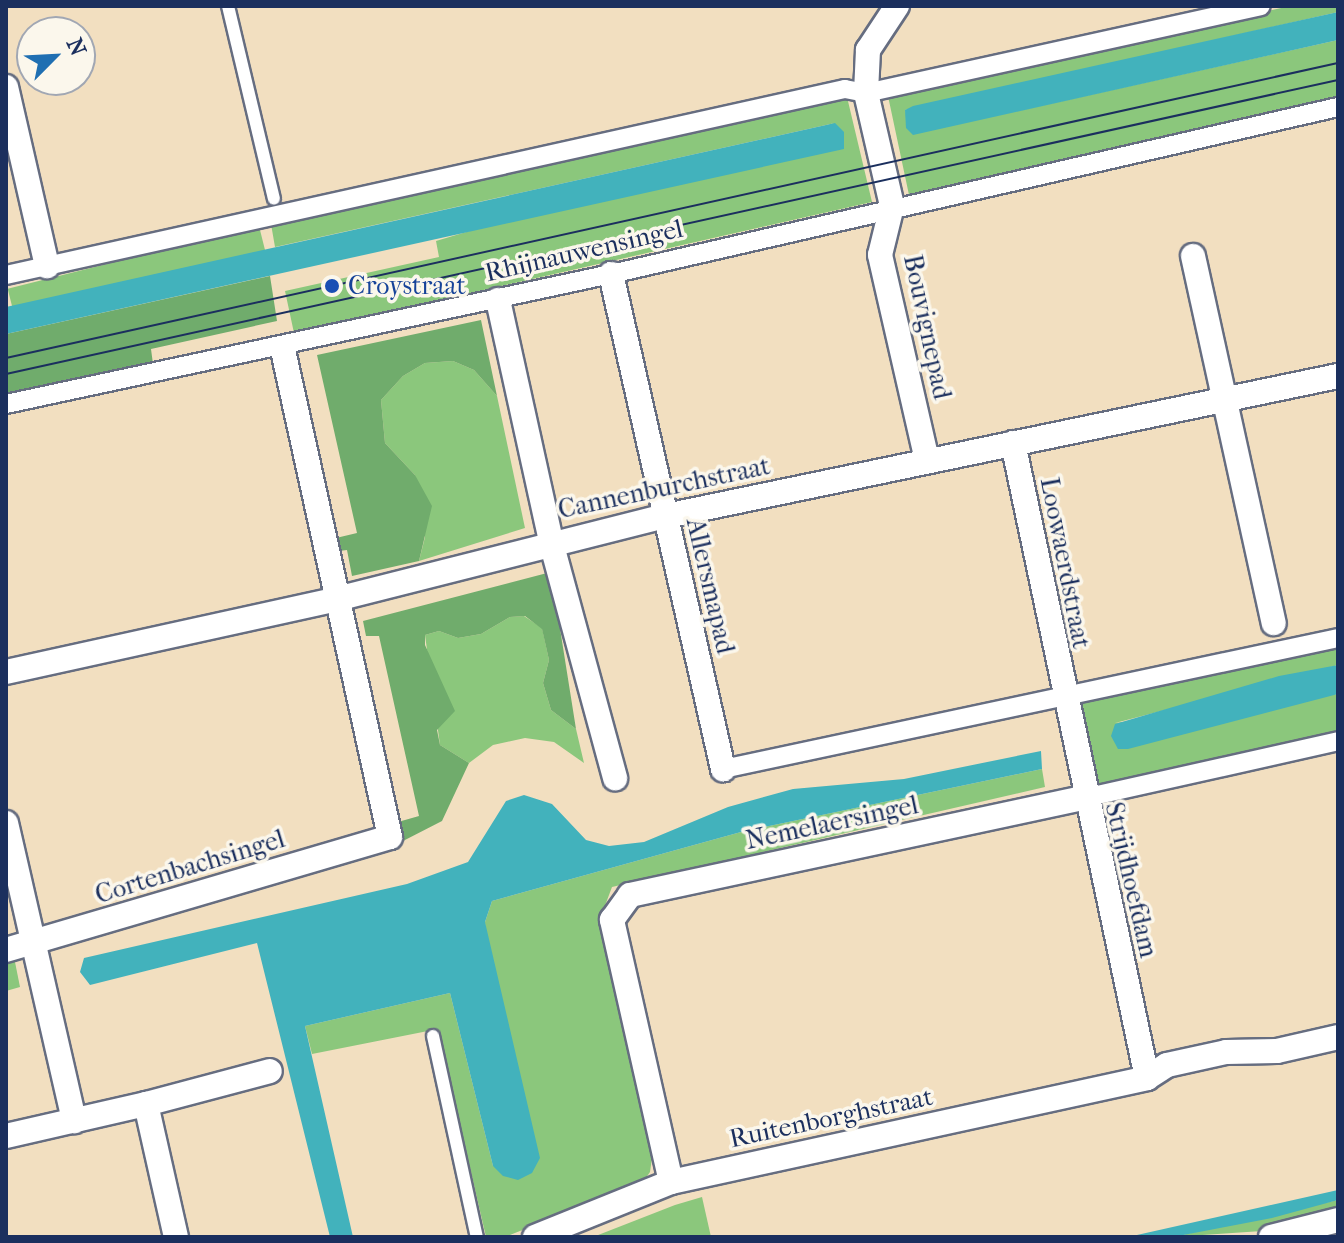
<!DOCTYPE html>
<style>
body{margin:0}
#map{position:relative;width:1344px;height:1243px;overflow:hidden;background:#f2dfc0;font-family:"IM FELL French Canon",serif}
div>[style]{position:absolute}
.green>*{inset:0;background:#8bc77c;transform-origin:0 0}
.forest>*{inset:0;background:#70ac6c}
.water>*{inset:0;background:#42b2bc}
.roads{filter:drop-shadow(2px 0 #666d80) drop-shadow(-2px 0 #666d80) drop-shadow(0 2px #666d80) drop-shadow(0 -2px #666d80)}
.service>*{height:12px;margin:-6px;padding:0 6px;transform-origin:6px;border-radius:6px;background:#fff}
.pedestrian>*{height:18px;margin:-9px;padding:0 9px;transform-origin:9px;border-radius:9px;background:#fff}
.minor>*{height:24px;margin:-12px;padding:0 12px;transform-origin:12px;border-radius:12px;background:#fff}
.tram>*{height:2px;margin:-1px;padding:0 1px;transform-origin:1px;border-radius:1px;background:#1b2f5e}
.dots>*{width:22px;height:22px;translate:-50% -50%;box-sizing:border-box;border:4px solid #fbf7ec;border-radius:50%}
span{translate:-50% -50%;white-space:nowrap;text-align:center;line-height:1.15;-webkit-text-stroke:7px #fbf7ec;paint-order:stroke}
.street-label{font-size:26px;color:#1b2f5e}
.transit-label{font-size:26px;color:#164399}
.left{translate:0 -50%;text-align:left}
.frame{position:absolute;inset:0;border:8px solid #1b2f5e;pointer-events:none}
.north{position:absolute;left:16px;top:16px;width:80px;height:80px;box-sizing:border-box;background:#fbf7ec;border:2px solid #a1a7b3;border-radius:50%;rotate:66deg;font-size:22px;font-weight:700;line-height:32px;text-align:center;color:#1b2f5e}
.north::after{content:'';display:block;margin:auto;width:28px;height:36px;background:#1f6fb2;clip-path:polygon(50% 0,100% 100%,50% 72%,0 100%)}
</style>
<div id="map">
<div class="green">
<i style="clip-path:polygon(1290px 6px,1338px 6px,1338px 12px,905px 110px,913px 134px,1338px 40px,1338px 101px,909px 195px,888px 96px)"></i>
<i style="clip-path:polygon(847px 97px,872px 202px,294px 333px,285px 291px,439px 257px,436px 241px,835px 123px,275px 247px,271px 224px)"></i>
<i style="left:259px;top:226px;width:25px;height:259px;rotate:76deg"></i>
<i style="clip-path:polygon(453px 361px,474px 370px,497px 396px,525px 528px,419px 561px,425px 537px,415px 475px,385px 443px,381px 400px,403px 376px,425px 363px)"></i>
<i style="clip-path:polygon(524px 616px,542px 628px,549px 660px,543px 683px,551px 710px,576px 729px,584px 763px,554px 742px,525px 738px,493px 745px,469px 763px,440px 745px,425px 635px,439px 631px,458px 638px,481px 634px,510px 617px)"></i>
<i style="clip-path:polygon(1338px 647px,1338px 665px,1115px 723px,1338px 694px,1338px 733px,1096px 787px,1077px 700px)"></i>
<i style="clip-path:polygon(1042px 769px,1045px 787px,612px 887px,600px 919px,652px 1158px,650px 1172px,643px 1182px,505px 1237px,486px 1237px,438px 1029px,312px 1054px,305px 1026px,450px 993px,493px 1166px,485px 922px,492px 901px,741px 832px)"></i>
<i style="clip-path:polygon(14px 957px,20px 987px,6px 991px,6px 959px)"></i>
<i style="clip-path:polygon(702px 1197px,711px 1237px,593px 1237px,675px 1205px)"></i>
<i style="clip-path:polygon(1338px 1200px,1338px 1211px,1262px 1231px,1173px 1237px)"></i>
</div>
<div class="forest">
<i style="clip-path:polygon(270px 276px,277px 321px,151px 349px,153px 364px,6px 396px,6px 334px)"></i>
<i style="clip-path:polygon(481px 320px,497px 396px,474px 370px,453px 361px,425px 363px,403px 376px,381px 400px,385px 443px,415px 475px,432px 506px,419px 561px,352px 576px,347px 550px,339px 551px,336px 538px,357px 533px,317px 355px)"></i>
<i style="clip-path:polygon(551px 572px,576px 729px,551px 710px,543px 683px,549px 660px,542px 629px,525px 616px,510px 617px,481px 634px,458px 638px,439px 631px,425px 635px,425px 645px,455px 711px,437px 730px,440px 745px,469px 763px,442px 821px,403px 841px,398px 822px,419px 816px,379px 636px,366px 636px,363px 621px)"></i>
</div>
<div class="water">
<i style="clip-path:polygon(1338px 12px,1338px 40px,913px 135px,906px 128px,905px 110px,913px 106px)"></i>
<i style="clip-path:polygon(835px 123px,844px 132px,844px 149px,6px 334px,6px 307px)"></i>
<i style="clip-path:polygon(1338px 665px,1338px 694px,1128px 749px,1118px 749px,1111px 736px,1115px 724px,1279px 676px)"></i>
<i style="clip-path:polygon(1041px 751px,1042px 769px,741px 832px,492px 901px,485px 922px,540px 1158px,532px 1173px,518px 1180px,503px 1176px,493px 1166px,450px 993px,305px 1026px,353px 1237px,330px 1237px,257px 943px,90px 985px,80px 972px,84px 958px,407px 884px,468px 862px,506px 801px,524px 795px,552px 804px,586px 840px,609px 846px,644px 842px,728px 807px,793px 789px,904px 779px)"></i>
<i style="clip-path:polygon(1338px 1190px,1338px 1200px,1272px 1218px,1173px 1237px,1128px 1237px)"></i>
</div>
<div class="roads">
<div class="service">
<i style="left:228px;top:6px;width:198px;rotate:76.6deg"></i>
<i style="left:433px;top:1036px;width:206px;rotate:77.7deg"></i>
</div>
<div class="pedestrian">
<i style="left:6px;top:275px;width:859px;rotate:-12.5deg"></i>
<i style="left:845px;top:89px;width:21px;rotate:11deg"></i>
<i style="left:866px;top:93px;width:404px;rotate:-12.4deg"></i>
<i style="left:6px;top:404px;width:619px;rotate:-12.13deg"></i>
<i style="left:611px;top:274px;width:746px;rotate:-12.94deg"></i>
<i style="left:723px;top:769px;width:629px;rotate:-12.02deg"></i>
<i style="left:1084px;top:798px;width:260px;rotate:-12.6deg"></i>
</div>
<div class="minor">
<i style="left:897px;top:6px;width:53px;rotate:123.4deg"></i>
<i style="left:868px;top:50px;width:43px;rotate:92.7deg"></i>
<i style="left:866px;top:93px;width:116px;rotate:77deg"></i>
<i style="left:892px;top:206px;width:50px;rotate:103.8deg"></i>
<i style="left:880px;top:255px;width:210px;rotate:77.1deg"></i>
<i style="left:6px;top:87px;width:184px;rotate:77.1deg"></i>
<i style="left:1193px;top:256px;width:376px;rotate:77.6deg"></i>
<i style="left:611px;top:274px;width:508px;rotate:77.25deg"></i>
<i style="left:498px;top:300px;width:248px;rotate:77.6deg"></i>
<i style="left:551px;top:542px;width:245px;rotate:74.8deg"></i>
<i style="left:1013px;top:443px;width:649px;rotate:78.08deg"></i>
<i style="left:6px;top:672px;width:339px;rotate:-12.4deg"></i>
<i style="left:337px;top:599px;width:339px;rotate:-14.2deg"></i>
<i style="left:666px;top:516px;width:686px;rotate:-11.77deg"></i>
<i style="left:6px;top:823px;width:306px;rotate:77.1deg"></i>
<i style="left:6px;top:950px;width:400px;rotate:-16.4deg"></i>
<i style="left:390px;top:837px;width:498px;rotate:-102.4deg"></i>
<i style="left:146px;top:1104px;width:128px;rotate:-14.9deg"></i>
<i style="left:6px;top:1136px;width:144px;rotate:-12.9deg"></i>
<i style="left:146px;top:1104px;width:136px;rotate:77.3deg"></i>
<i style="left:671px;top:1182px;width:269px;rotate:-102.7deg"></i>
<i style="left:612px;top:920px;width:31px;rotate:-54deg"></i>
<i style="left:630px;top:895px;width:464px;rotate:-12.1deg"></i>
<i style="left:535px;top:1237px;width:147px;rotate:-22deg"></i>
<i style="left:671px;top:1182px;width:487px;rotate:-12.3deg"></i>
<i style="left:1147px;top:1078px;width:24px;rotate:-33deg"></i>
<i style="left:1167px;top:1065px;width:60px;rotate:-12.4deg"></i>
<i style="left:1226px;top:1052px;width:51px;rotate:-1.1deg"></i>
<i style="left:1277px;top:1051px;width:63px;rotate:-12.9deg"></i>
<i style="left:1271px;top:1237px;width:69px;rotate:-14.2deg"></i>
</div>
</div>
<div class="tram">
<i style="left:6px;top:358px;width:1364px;rotate:-12.49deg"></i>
<i style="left:6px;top:374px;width:1364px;rotate:-12.45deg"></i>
</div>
<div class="dots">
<i style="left:332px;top:286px;background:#1a4fb4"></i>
</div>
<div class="street-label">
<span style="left:584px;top:251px;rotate:-13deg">Rhijnauwensingel</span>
<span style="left:927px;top:327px;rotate:78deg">Bouvignepad</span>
<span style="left:664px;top:488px;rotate:-12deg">Cannenburchstraat</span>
<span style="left:1065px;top:563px;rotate:79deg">Loowaerdstraat</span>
<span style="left:710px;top:586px;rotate:77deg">Allersmapad</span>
<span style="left:832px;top:823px;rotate:-12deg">Nemelaersingel</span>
<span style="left:190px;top:867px;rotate:-17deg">Cortenbachsingel</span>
<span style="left:1131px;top:880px;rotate:77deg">Strijdhoefdam</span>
<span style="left:831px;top:1118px;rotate:-12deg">Ruitenborghstraat</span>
</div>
<div class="transit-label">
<span class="left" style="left:348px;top:286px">Croystraat</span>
</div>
<div class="frame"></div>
<div class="north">N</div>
</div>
